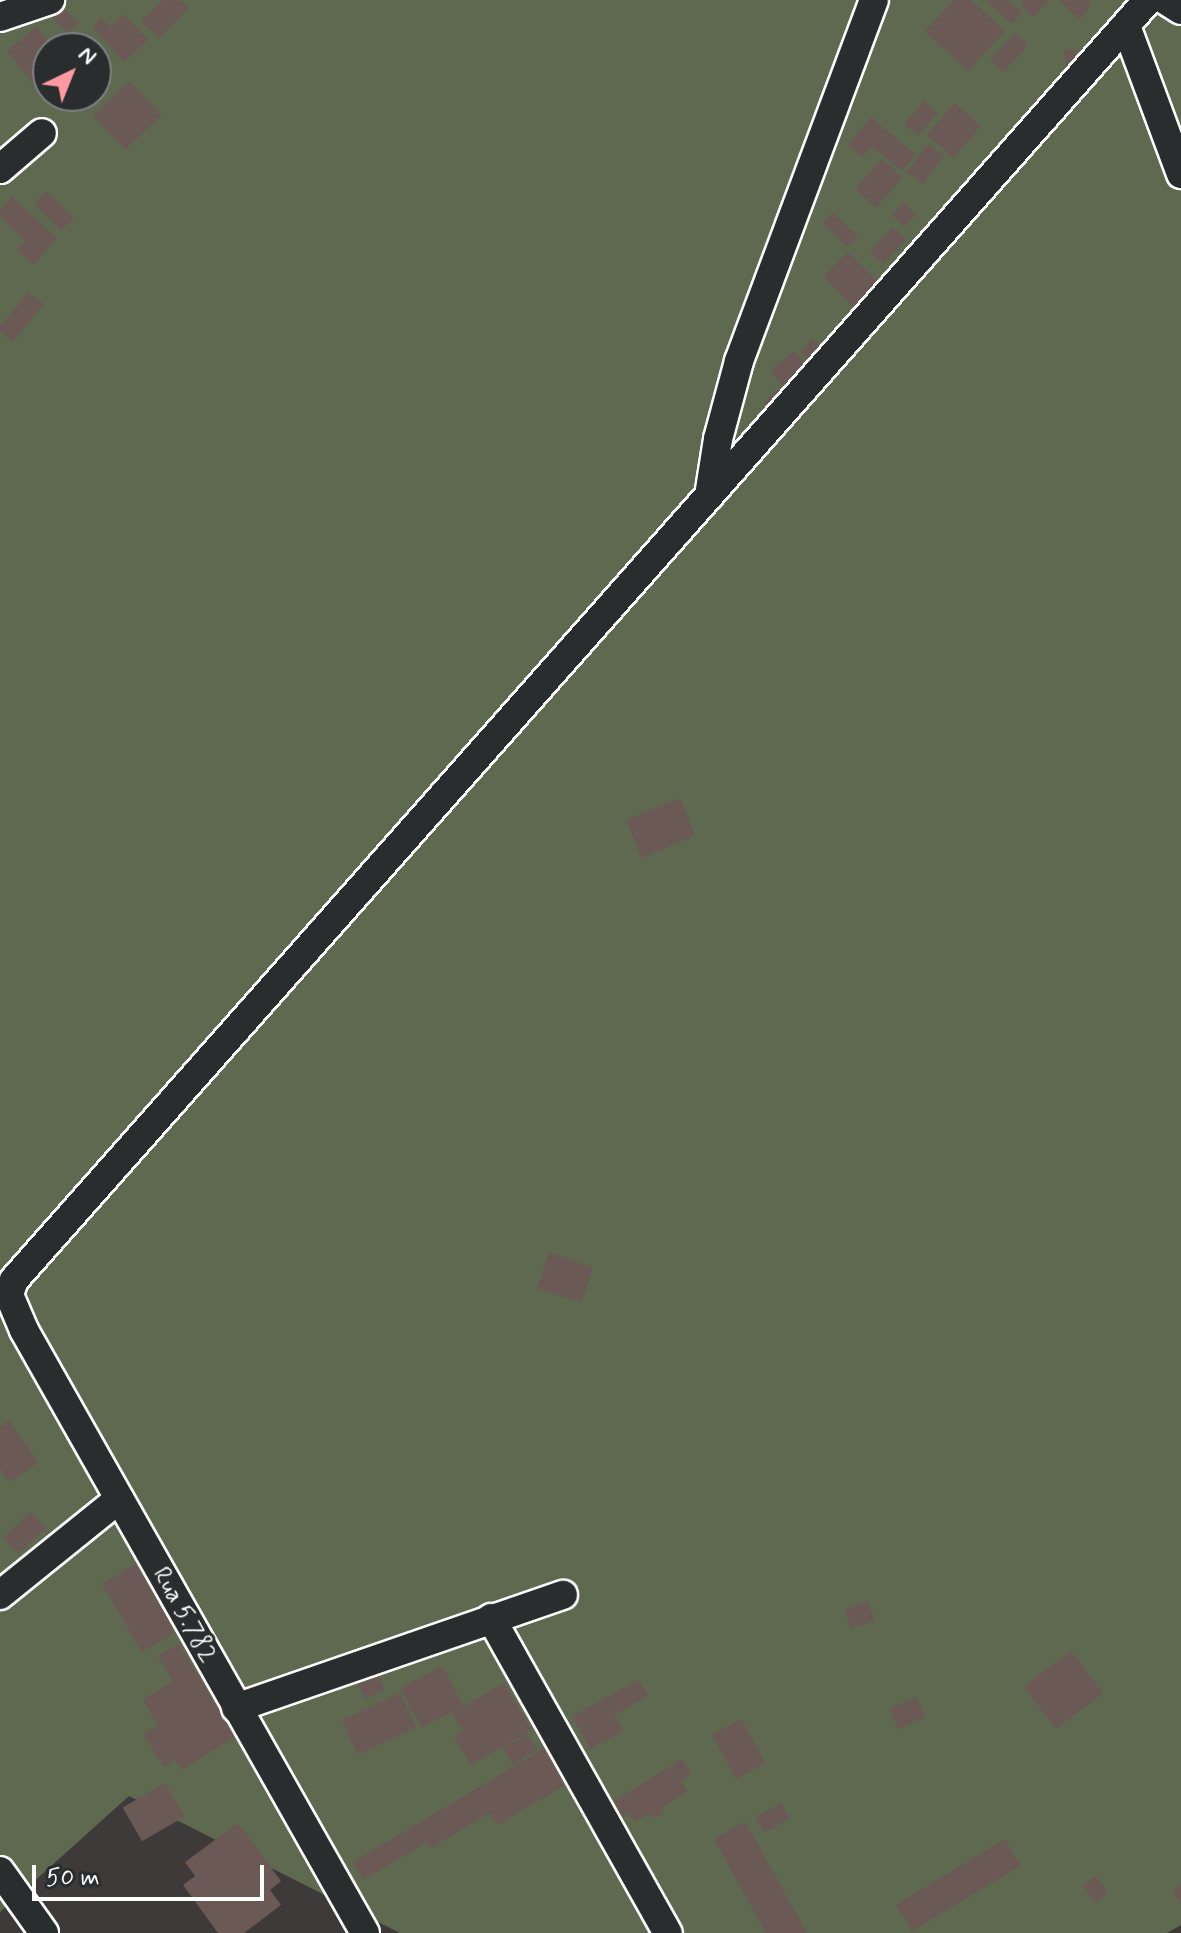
<!DOCTYPE html>
<style>
body{margin:0}
#map{position:relative;width:1181px;height:1933px;overflow:hidden;background:#3d3a39;font-family:Mynerve,sans-serif}
div>[style]{position:absolute}
.green>*{inset:0;background:#5e6950}
.building>*{inset:0;background:#6a5954;transform-origin:0 0}
.roads{filter:drop-shadow(2px 0 #fff) drop-shadow(-2px 0 #fff) drop-shadow(0 2px #fff) drop-shadow(0 -2px #fff)}
.street>*{height:28px;margin:-14px;padding:0 14px;transform-origin:14px;border-radius:14px;background:#2a2d2e}
span{translate:-50% -50%;white-space:nowrap;text-align:center;line-height:1.15;-webkit-text-stroke:6px #2a2d2e;paint-order:stroke}
.street-label{font-size:24px;color:#fff}
.north{position:absolute;left:32px;top:32px;width:80px;height:80px;box-sizing:border-box;background:#2a2d2e;border:2px solid #7f8182;border-radius:50%;rotate:43deg;font-size:22px;font-weight:700;line-height:32px;text-align:center;color:#fff}
.north::after{content:'';display:block;margin:auto;width:28px;height:36px;background:#ff9aa2;clip-path:polygon(50% 0,100% 100%,50% 72%,0 100%)}
.scale{position:absolute;left:32px;top:1865px;width:232px;height:36px;box-sizing:border-box;border:4px solid #fff;border-top:0;padding-left:10px;font-size:24px;line-height:28px;white-space:nowrap;color:#fff;-webkit-text-stroke:6px #2a2d2e;paint-order:stroke}
</style>
<div id="map">
<div class="green">
<i style="clip-path:polygon(evenodd,0 0,1181px 0,1181px 1925px,1167px 1933px,400px 1933px,129px 1796px,0 1912px,0 0,48px 48px,96px 48px,96px 96px,48px 96px,48px 48px)"></i>
</div>
<div class="building">
<i style="clip-path:polygon(163px 0,180px 0,189px 8px,159px 38px,141px 21px)"></i>
<i style="clip-path:polygon(954px 0,971px 0,1005px 31px,968px 71px,925px 31px)"></i>
<i style="clip-path:polygon(985px 0,1008px 0,1022px 13px,1012px 24px)"></i>
<i style="clip-path:polygon(1024px 0,1049px 0,1033px 17px,1020px 4px)"></i>
<i style="clip-path:polygon(1059px 0,1087px 0,1092px 5px,1079px 19px)"></i>
<i style="left:64px;top:8px;width:21px;height:15px;rotate:47deg"></i>
<i style="clip-path:polygon(124px 14px,148px 40px,124px 62px,92px 27px,101px 17px,110px 27px)"></i>
<i style="clip-path:polygon(36px 27px,53px 48px,48px 48px,48px 96px,57px 96px,49px 103px,7px 51px)"></i>
<i style="left:1015px;top:33px;width:18px;height:37px;rotate:43deg"></i>
<i style="left:1076px;top:49px;width:17px;height:12px;rotate:83deg"></i>
<i style="left:129px;top:81px;width:47px;height:50px;rotate:46deg"></i>
<i style="left:924px;top:101px;width:18px;height:30px;rotate:41deg"></i>
<i style="left:954px;top:103px;width:35px;height:42px;rotate:40deg"></i>
<i style="clip-path:polygon(871px 117px,916px 155px,902px 171px,872px 146px,862px 157px,848px 145px)"></i>
<i style="left:928px;top:144px;width:20px;height:35px;rotate:37deg"></i>
<i style="left:882px;top:159px;width:28px;height:40px;rotate:42deg"></i>
<i style="left:47px;top:191px;width:38px;height:18px;rotate:45deg"></i>
<i style="clip-path:polygon(12px 196px,57px 239px,33px 265px,17px 250px,25px 242px,0 217px,0 210px)"></i>
<i style="left:903px;top:202px;width:18px;height:17px;rotate:43deg"></i>
<i style="left:833px;top:213px;width:34px;height:15px;rotate:43deg"></i>
<i style="left:893px;top:227px;width:18px;height:34px;rotate:43deg"></i>
<i style="left:848px;top:252px;width:49px;height:35px;rotate:45deg"></i>
<i style="clip-path:polygon(28px 292px,44px 304px,13px 342px,0 331px,0 327px)"></i>
<i style="left:813px;top:339px;width:18px;height:18px;rotate:41deg"></i>
<i style="left:794px;top:351px;width:21px;height:31px;rotate:49deg"></i>
<i style="left:776px;top:390px;width:16px;height:17px;rotate:43deg"></i>
<i style="left:680px;top:798px;width:41px;height:58px;rotate:68deg"></i>
<i style="left:549px;top:1253px;width:46px;height:37px;rotate:18deg"></i>
<i style="clip-path:polygon(9px 1420px,38px 1463px,9px 1482px,0 1469px,0 1427px)"></i>
<i style="left:31px;top:1512px;width:22px;height:38px;rotate:47deg"></i>
<i style="left:136px;top:1564px;width:79px;height:39px;rotate:60deg"></i>
<i style="left:868px;top:1601px;width:21px;height:25px;rotate:71deg"></i>
<i style="clip-path:polygon(178px 1644px,236px 1736px,182px 1770px,175px 1760px,164px 1767px,143px 1734px,158px 1725px,143px 1700px,173px 1681px,158px 1656px)"></i>
<i style="left:1071px;top:1651px;width:53px;height:59px;rotate:53deg"></i>
<i style="left:442px;top:1666px;width:45px;height:47px;rotate:62deg"></i>
<i style="left:378px;top:1673px;width:19px;height:22px;rotate:69deg"></i>
<i style="clip-path:polygon(639px 1680px,648px 1696px,614px 1715px,623px 1731px,590px 1749px,572px 1716px)"></i>
<i style="clip-path:polygon(504px 1683px,532px 1730px,471px 1765px,454px 1736px,463px 1731px,452px 1713px)"></i>
<i style="left:400px;top:1693px;width:38px;height:64px;rotate:65deg"></i>
<i style="left:916px;top:1696px;width:23px;height:30px;rotate:65deg"></i>
<i style="left:741px;top:1719px;width:50px;height:33px;rotate:61deg"></i>
<i style="left:527px;top:1734px;width:19px;height:28px;rotate:58deg"></i>
<i style="clip-path:polygon(550px 1745px,572px 1781px,497px 1825px,489px 1813px,431px 1848px,427px 1842px,363px 1880px,353px 1862px)"></i>
<i style="clip-path:polygon(682px 1759px,691px 1774px,681px 1781px,687px 1791px,661px 1808px,664px 1812px,654px 1818px,650px 1813px,635px 1822px,629px 1813px,623px 1817px,613px 1802px)"></i>
<i style="left:165px;top:1783px;width:39px;height:49px;rotate:60deg"></i>
<i style="left:781px;top:1803px;width:18px;height:29px;rotate:61deg"></i>
<i style="clip-path:polygon(745px 1822px,807px 1933px,766px 1933px,714px 1839px)"></i>
<i style="clip-path:polygon(238px 1823px,281px 1881px,270px 1890px,281px 1905px,244px 1933px,218px 1933px,183px 1885px,195px 1876px,185px 1862px)"></i>
<i style="left:1005px;top:1839px;width:31px;height:127px;rotate:59deg"></i>
<i style="left:1096px;top:1876px;width:21px;height:16px;rotate:55deg"></i>
<i style="clip-path:polygon(1181px 1885px,1181px 1904px,1172px 1891px)"></i>
</div>
<div class="roads">
<div class="street">
<i style="left:1165px;top:0;width:19px;rotate:32deg"></i>
<i style="left:0;top:17px;width:53px;rotate:-18.8deg"></i>
<i style="left:1126px;top:26px;width:158px;rotate:69.6deg"></i>
<i style="left:0;top:169px;width:55px;rotate:-40.6deg"></i>
<i style="left:709px;top:496px;width:58px;rotate:-81deg"></i>
<i style="left:718px;top:439px;width:81px;rotate:-74.9deg"></i>
<i style="left:739px;top:361px;width:385px;rotate:-69.5deg"></i>
<i style="left:0;top:1595px;width:153px;rotate:-38.9deg"></i>
<i style="left:491px;top:1618px;width:361px;rotate:60.7deg"></i>
<i style="left:236px;top:1708px;width:346px;rotate:-19.1deg"></i>
<i style="left:0;top:1871px;width:76px;rotate:54.6deg"></i>
<i style="left:365px;top:1933px;width:693px;rotate:-119.49deg"></i>
<i style="left:24px;top:1330px;width:39px;rotate:-113deg"></i>
<i style="left:9px;top:1294px;width:15px;rotate:-70deg"></i>
<i style="left:14px;top:1280px;width:1710px;rotate:-48.46deg"></i>
</div>
</div>
<div class="street-label">
<span style="left:184px;top:1615px;rotate:61deg">Rua 5.782</span>
</div>
<div class="north">N</div>
<div class="scale">50 m</div>
</div>
